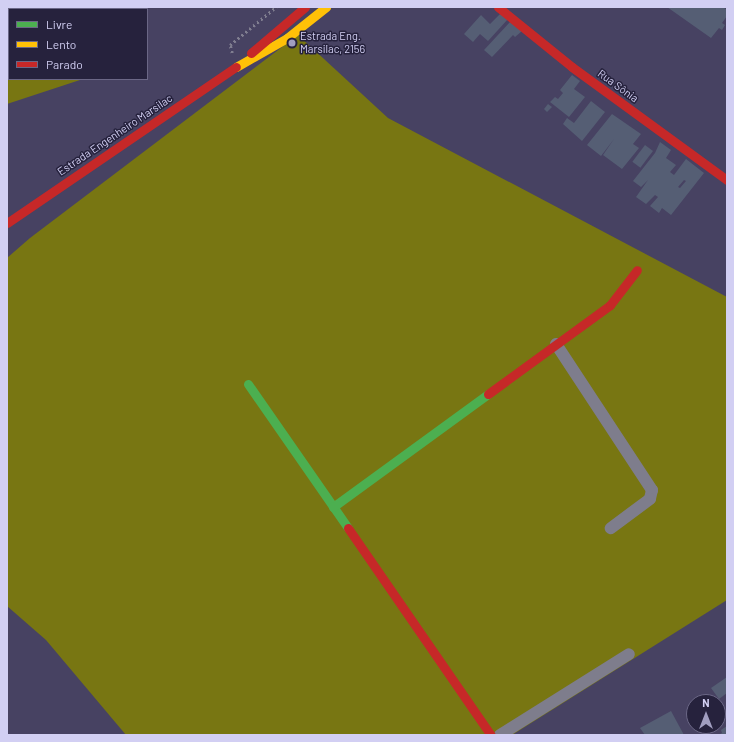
<!DOCTYPE html>
<meta charset="utf-8">
<style>
body{margin:0}
#map{position:relative;width:734px;height:742px;overflow:hidden;background:#474262;font-family:Barlow,sans-serif}
div>[style]{position:absolute}
.forest>*{inset:0;background:#787612}
.building>*{inset:0;background:#555e74;transform-origin:0 0}
.path>*{height:2.5px;margin-top:-1.25px;transform-origin:0;background:repeating-linear-gradient(90deg,#807e90 0 2px,transparent 0 5px)}
.street>*{height:12px;margin:-6px;padding:0 6px;transform-origin:6px;border-radius:6px;background:#7e7d8c}
.fast>*{height:9px;margin:-4.5px;padding:0 4.5px;transform-origin:4.5px;border-radius:4.5px;background:#4caf50}
.slow>*{height:9px;margin:-4.5px;padding:0 4.5px;transform-origin:4.5px;border-radius:4.5px;background:#ffc107}
.jam>*{height:9px;margin:-4.5px;padding:0 4.5px;transform-origin:4.5px;border-radius:4.5px;background:#c62828}
.dots>*{width:11px;height:11px;translate:-50% -50%;box-sizing:border-box;border:2px solid #26223d;border-radius:50%}
span{translate:-50% -50%;white-space:nowrap;text-align:center;line-height:1.15;-webkit-text-stroke:3px #26223d;paint-order:stroke}
.poi-label{font-size:11px;color:#d2cff3}
.left{translate:0 -50%;text-align:left}
.street-label{font-size:11px;color:#d2cff3}
.frame{position:absolute;inset:0;border:8px solid #d2cff3;pointer-events:none}
.legend{position:absolute;left:8px;top:8px;width:140px;height:72px;box-sizing:border-box;background:#26223d;border:1px solid #6b6786;margin:0;padding:5px 7px;list-style:none;font-size:12px;color:#d2cff3}
.legend li{display:flex;align-items:center;gap:8px;height:20px}
.legend b{width:20px;border:1px solid #6b6786}
.north{position:absolute;left:686px;top:694px;width:40px;height:40px;box-sizing:border-box;background:#26223d;border:1px solid #6b6786;border-radius:50%;rotate:0deg;font-size:11px;font-weight:700;line-height:16px;text-align:center;color:#d2cff3}
.north::after{content:'';display:block;margin:auto;width:14px;height:18px;background:#a19ec0;clip-path:polygon(50% 0,100% 100%,50% 72%,0 100%)}
</style>
<div id="map">
<div class="forest">
<i style="clip-path:polygon(7px 7px,119px 7px,121px 9px,9px 9px,9px 79px,83px 79px,7px 104px)"></i>
<i style="clip-path:polygon(298px 35px,388px 118px,727px 297px,727px 600px,512px 735px,126px 735px,46px 640px,7px 606px,7px 258px,30px 238px)"></i>
</div>
<div class="building">
<i style="clip-path:polygon(667px 7px,723px 7px,727px 10px,727px 16px,722px 23px,725px 25px,722px 30px,719px 28px,711px 38px)"></i>
<i style="clip-path:polygon(501px 13px,508px 19px,488px 41px,480px 34px,473px 42px,464px 34px,481px 15px,490px 24px)"></i>
<i style="clip-path:polygon(511px 21px,522px 31px,515px 37px,513px 35px,492px 57px,484px 50px)"></i>
<i style="clip-path:polygon(572px 75px,580px 81px,574px 89px,585px 97px,569px 117px,550px 102px,555px 97px,558px 99px,563px 93px,560px 90px)"></i>
<i style="clip-path:polygon(591px 101px,605px 112px,582px 141px,563px 124px,567px 118px,574px 123px)"></i>
<i style="clip-path:polygon(548px 104px,552px 107px,547px 112px,544px 109px)"></i>
<i style="clip-path:polygon(612px 114px,641px 134px,633px 144px,639px 148px,622px 169px,603px 155px,614px 139px,601px 156px,587px 145px)"></i>
<i style="clip-path:polygon(evenodd,660px 142px,671px 150px,666px 158px,676px 165px,670px 172px,674px 175px,686px 159px,704px 173px,671px 215px,662px 208px,659px 213px,650px 206px,658px 197px,655px 195px,646px 204px,636px 197px,648px 180px,641px 187px,633px 181px,655px 153px,660px 142px,684px 180px,686px 181px,680px 188px,678px 187px,684px 180px)"></i>
<i style="left:645px;top:145px;width:10px;height:21px;rotate:37deg"></i>
<i style="clip-path:polygon(727px 677px,727px 693px,719px 699px,711px 688px)"></i>
<i style="clip-path:polygon(708px 694px,712px 702px,694px 702px)"></i>
<i style="clip-path:polygon(671px 711px,684px 735px,645px 735px,640px 728px)"></i>
<i style="clip-path:polygon(727px 726px,727px 735px,718px 735px,722px 733px,721px 730px)"></i>
</div>
<div class="path">
<i style="left:232px;top:53px;width:8px;rotate:-104deg"></i>
<i style="left:230px;top:45px;width:60px;rotate:-39.6deg"></i>
</div>
<div class="street">
<i style="left:556px;top:344px;width:175px;rotate:56.7deg"></i>
<i style="left:652px;top:490px;width:9px;rotate:103deg"></i>
<i style="left:650px;top:499px;width:49px;rotate:143.4deg"></i>
<i style="left:500px;top:735px;width:152px;rotate:-32.1deg"></i>
</div>
<div class="fast">
<i style="left:248px;top:384px;width:175px;rotate:55.2deg"></i>
<i style="left:333px;top:507px;width:192px;rotate:-36.1deg"></i>
</div>
<div class="slow">
<i style="left:236px;top:67px;width:59px;rotate:-29.6deg"></i>
<i style="left:287px;top:38px;width:50px;rotate:-38.5deg"></i>
</div>
<div class="jam">
<i style="left:498px;top:7px;width:95px;rotate:39deg"></i>
<i style="left:572px;top:67px;width:192px;rotate:36.1deg"></i>
<i style="left:251px;top:53px;width:71px;rotate:-40.4deg"></i>
<i style="left:7px;top:223px;width:277px;rotate:-34.3deg"></i>
<i style="left:488px;top:394px;width:151px;rotate:-36.1deg"></i>
<i style="left:610px;top:305px;width:44px;rotate:-52.4deg"></i>
<i style="left:348px;top:528px;width:252px;rotate:55.4deg"></i>
</div>
<div class="dots">
<i style="left:292px;top:43px;background:#a19ec0"></i>
</div>
<div class="poi-label">
<span class="left" style="left:300px;top:43px">Estrada Eng.<br>Marsilac, 2156</span>
</div>
<div class="street-label">
<span style="left:618px;top:86px;rotate:36deg">Rua Sônia</span>
<span style="left:115px;top:135px;rotate:-34deg">Estrada Engenheiro Marsilac</span>
</div>
<div class="frame"></div>
<ul class="legend">
<li><b style="height:5px;background:#4caf50"></b>Livre</li>
<li><b style="height:5px;background:#ffc107"></b>Lento</li>
<li><b style="height:5px;background:#c62828"></b>Parado</li>
</ul>
<div class="north">N</div>
</div>
